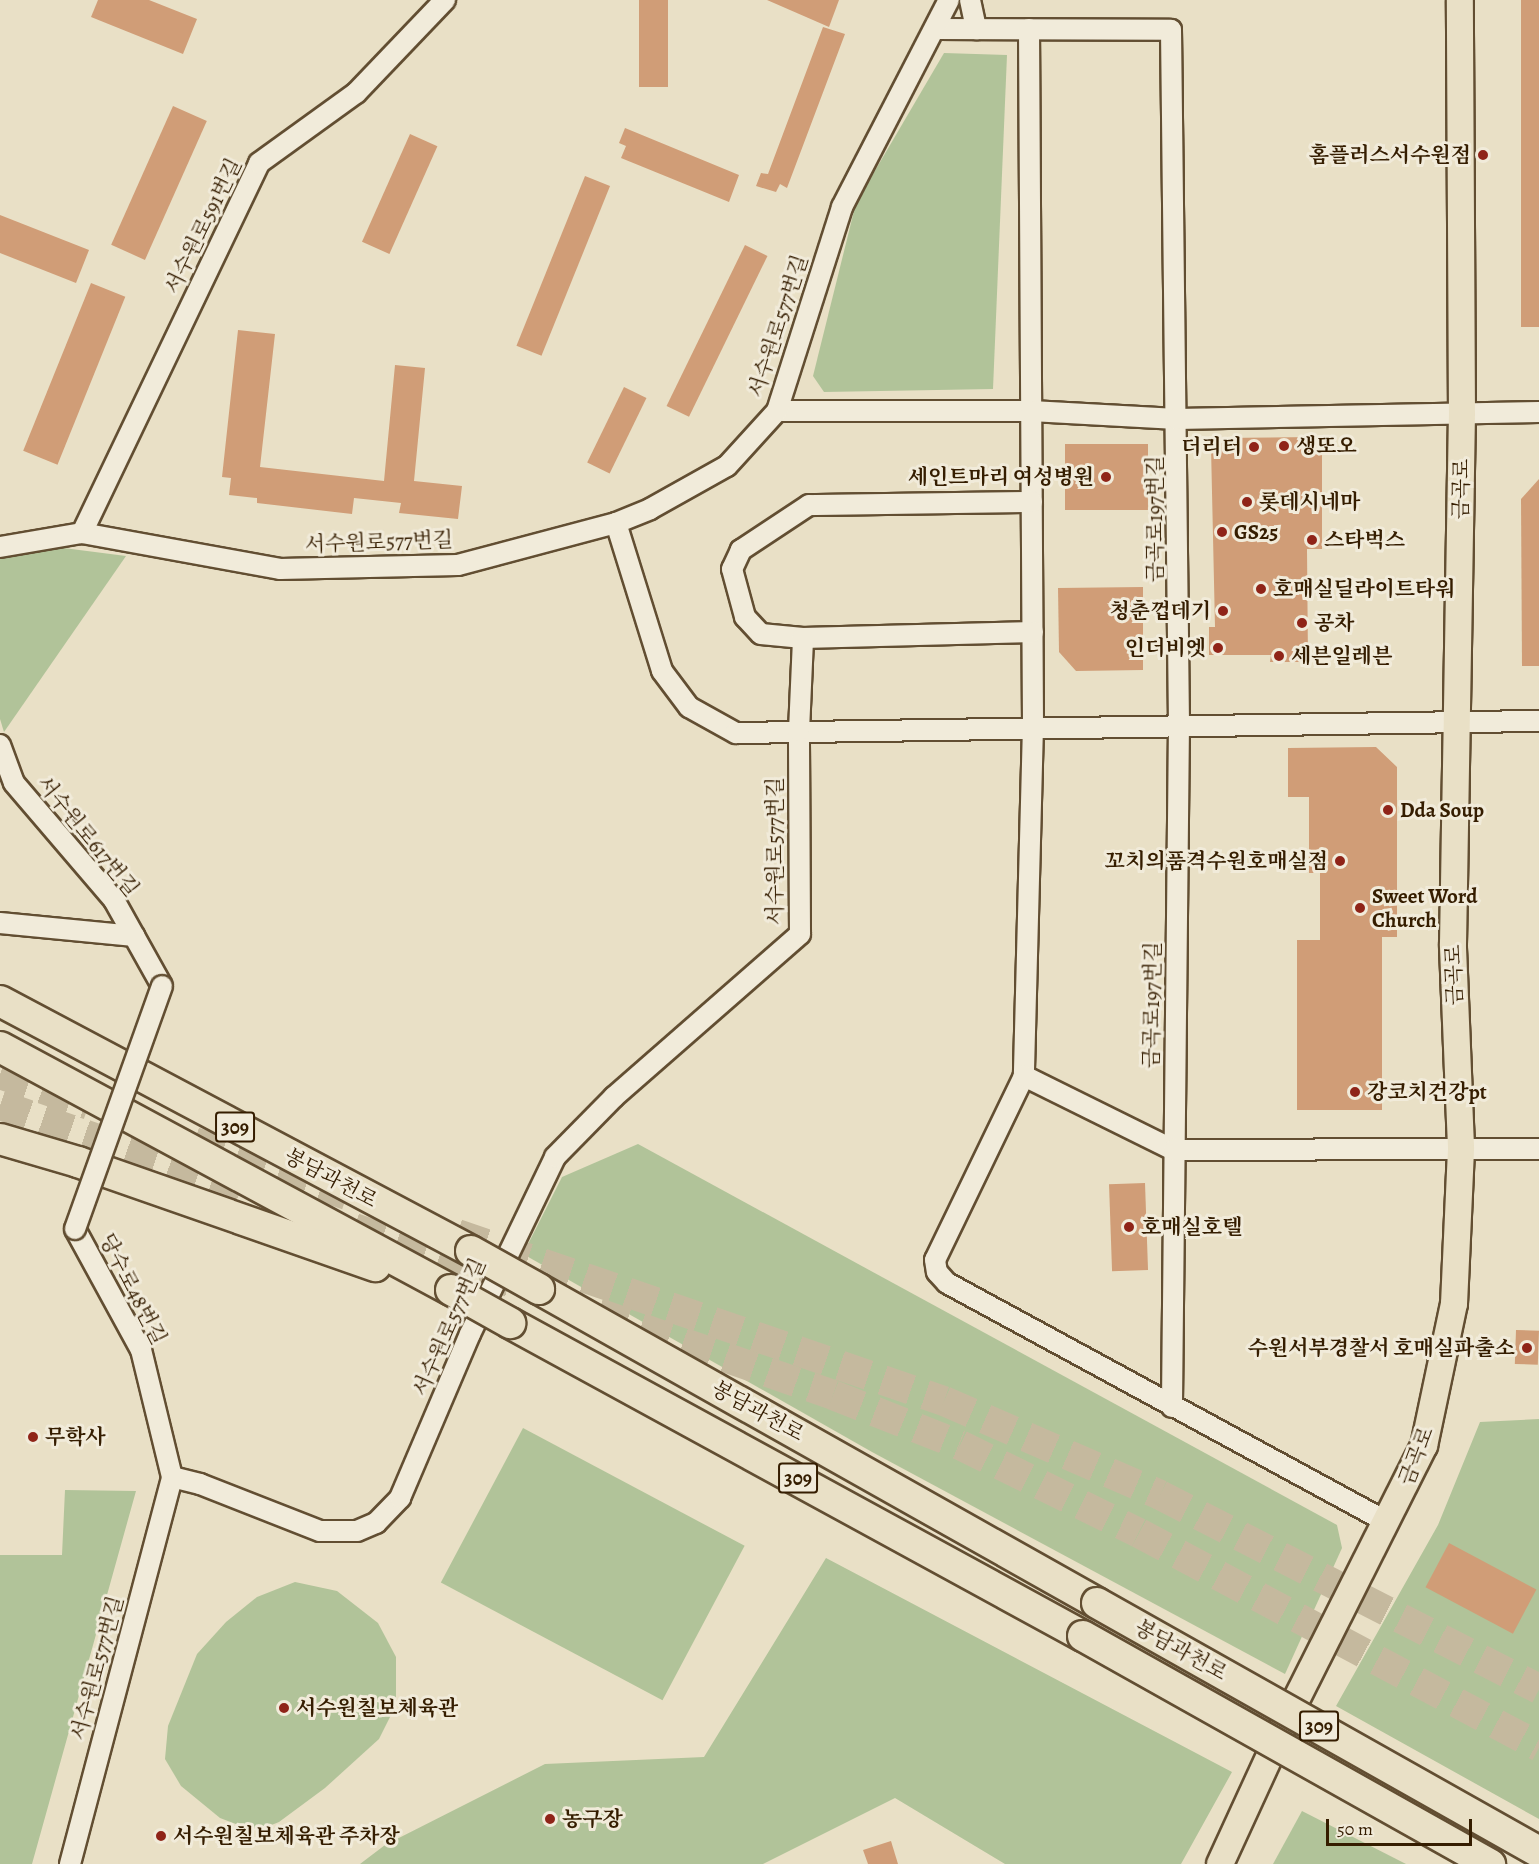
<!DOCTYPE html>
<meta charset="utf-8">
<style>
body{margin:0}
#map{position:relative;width:1539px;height:1864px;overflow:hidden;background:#e9e0c6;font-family:Alegreya,"Noto Serif KR",serif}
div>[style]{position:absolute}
.green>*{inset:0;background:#b1c399;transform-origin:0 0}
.building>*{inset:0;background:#d09d77;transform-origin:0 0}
.highway-tunnel>*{height:30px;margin-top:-15px;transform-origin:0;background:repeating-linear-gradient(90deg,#c5b99e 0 30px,transparent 0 45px)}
.roads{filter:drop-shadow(2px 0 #624e32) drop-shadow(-2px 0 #624e32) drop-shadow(0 2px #624e32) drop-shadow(0 -2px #624e32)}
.minor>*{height:20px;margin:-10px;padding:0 10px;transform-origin:10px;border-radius:10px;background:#f1ebda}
.major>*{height:26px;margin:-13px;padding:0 13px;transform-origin:13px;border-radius:13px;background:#e9e0c6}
.highway>*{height:30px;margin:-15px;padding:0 15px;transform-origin:15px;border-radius:15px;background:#e9e0c6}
.bridges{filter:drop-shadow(2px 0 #624e32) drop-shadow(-2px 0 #624e32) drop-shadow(0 2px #624e32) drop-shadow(0 -2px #624e32)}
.minor-bridge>*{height:20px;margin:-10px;padding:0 10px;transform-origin:10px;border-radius:10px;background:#f1ebda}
.highway-bridge>*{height:30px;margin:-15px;padding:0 15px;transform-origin:15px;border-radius:15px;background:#e9e0c6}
.dots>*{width:16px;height:16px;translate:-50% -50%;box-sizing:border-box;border:3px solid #f1ebda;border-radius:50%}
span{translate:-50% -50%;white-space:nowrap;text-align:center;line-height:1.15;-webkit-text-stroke:6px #f1ebda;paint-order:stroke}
.shield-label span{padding:2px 4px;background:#f1ebda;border:2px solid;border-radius:4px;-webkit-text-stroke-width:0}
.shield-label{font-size:20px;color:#351d00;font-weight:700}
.poi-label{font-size:21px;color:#351d00;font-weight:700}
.right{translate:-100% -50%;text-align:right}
.left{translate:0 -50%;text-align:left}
.street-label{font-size:21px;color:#351d00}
.scale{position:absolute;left:1326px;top:1819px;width:146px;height:27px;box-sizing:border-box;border:3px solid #351d00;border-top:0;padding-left:8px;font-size:18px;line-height:21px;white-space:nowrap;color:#351d00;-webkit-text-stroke:4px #f1ebda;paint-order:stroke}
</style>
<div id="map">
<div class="green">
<i style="clip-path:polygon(944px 53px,1007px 55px,993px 389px,824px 392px,813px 376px,856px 203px)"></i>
<i style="clip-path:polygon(48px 546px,126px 556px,4px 732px,0 719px,0 555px)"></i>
<i style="clip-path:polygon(638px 1144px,1337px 1525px,1342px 1548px,1285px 1674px,872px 1452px,523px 1254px,562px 1177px)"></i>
<i style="clip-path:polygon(1539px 1419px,1539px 1819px,1336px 1706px,1438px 1525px,1480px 1422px)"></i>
<i style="left:523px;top:1428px;width:251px;height:175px;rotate:28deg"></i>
<i style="clip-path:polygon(65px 1490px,136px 1491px,32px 1864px,0 1864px,0 1555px,62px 1555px)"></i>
<i style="clip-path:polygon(826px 1558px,1232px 1772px,1181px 1864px,1005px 1864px,895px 1798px,763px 1864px,360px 1864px,385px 1845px,545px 1764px,704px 1757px)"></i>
<i style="clip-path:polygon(295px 1582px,337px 1591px,378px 1623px,396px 1657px,396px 1705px,379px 1739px,325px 1788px,279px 1822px,259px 1830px,249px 1829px,220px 1818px,181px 1786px,165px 1759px,168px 1726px,197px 1654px,226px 1622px,257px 1597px)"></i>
<i style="clip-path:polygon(1302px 1811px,1406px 1864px,1273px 1864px)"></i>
</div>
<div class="building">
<i style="clip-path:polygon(98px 0,149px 0,197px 19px,183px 54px,91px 17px)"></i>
<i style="left:639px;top:0;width:29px;height:87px"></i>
<i style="clip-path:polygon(767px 0,839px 0,829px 27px)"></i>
<i style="left:1521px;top:0;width:18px;height:327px"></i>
<i style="clip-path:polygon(823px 27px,845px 34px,787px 188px,780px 184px,776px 192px,756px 186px,761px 173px,768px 174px)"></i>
<i style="left:173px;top:106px;width:37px;height:152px;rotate:24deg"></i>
<i style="clip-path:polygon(625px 128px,739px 175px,729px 202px,621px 158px,626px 146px,619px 143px)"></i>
<i style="left:410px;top:134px;width:30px;height:118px;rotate:24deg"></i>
<i style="left:585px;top:176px;width:27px;height:183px;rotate:22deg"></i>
<i style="clip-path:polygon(0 215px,89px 250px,76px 283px,0 253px)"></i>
<i style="left:745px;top:245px;width:25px;height:179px;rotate:26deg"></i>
<i style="left:91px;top:283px;width:37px;height:181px;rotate:22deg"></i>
<i style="clip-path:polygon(238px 330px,275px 334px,260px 467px,384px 481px,395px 365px,425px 368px,414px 481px,462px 486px,458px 519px,399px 513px,401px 503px,354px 498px,352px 514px,257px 503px,257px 498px,229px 495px,231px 478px,222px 477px)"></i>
<i style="left:624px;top:387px;width:25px;height:84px;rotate:26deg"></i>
<i style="clip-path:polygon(1314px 437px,1322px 443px,1322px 549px,1307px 549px,1308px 662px,1270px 662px,1271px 655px,1209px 655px,1209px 627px,1215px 627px,1211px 447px,1219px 438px)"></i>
<i style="left:1065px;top:444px;width:83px;height:66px"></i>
<i style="clip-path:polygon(1539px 479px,1539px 666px,1522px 666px,1521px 499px)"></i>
<i style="clip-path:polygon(1143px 587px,1143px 670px,1076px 671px,1059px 652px,1058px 588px)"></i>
<i style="clip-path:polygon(1376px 747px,1397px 767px,1397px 937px,1382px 937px,1382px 1110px,1297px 1110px,1297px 940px,1320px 940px,1320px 873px,1309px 873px,1309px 797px,1288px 797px,1288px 748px)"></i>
<i style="left:1145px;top:1183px;width:87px;height:36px;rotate:88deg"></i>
<i style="left:1516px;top:1330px;width:23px;height:34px;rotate:2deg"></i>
<i style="left:1449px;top:1543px;width:99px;height:50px;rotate:28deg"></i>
<i style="clip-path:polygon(891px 1841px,898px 1864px,868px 1864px,863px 1850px)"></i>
</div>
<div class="highway-tunnel">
<i style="left:0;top:1074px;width:94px;rotate:19.2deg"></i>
<i style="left:0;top:1105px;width:267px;rotate:19.2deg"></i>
<i style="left:194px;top:1142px;width:162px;rotate:19.1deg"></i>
<i style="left:354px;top:1228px;width:168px;rotate:19.1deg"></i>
<i style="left:457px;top:1234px;width:515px;rotate:18.93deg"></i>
<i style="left:944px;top:1401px;width:236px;rotate:23.5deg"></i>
<i style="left:1160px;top:1495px;width:426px;rotate:27.1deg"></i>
<i style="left:598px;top:1313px;width:249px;rotate:19.2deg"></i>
<i style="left:833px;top:1395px;width:136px;rotate:21.5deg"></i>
<i style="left:960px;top:1445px;width:199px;rotate:26.2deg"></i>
<i style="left:1139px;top:1533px;width:454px;rotate:28.1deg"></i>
</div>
<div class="roads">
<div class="minor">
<i style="left:970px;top:0;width:30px;rotate:78deg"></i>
<i style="left:936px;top:29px;width:235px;rotate:0.2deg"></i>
<i style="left:1171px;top:30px;width:693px;rotate:89.34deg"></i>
<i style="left:1179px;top:723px;width:684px;rotate:90.59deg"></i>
<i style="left:1029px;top:29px;width:697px;rotate:89.67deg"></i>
<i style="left:1033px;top:726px;width:350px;rotate:91.5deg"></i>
<i style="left:1024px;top:1076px;width:204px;rotate:115.8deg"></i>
<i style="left:935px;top:1260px;width:12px;rotate:81deg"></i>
<i style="left:937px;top:1272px;width:15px;rotate:48deg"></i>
<i style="left:947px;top:1283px;width:501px;rotate:28.51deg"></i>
<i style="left:777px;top:411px;width:254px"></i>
<i style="left:1031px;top:411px;width:146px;rotate:3.1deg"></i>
<i style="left:1177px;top:419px;width:362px;rotate:-1.1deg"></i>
<i style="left:1032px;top:502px;width:223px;rotate:179.2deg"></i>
<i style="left:809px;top:505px;width:82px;rotate:146.5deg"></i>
<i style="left:741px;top:550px;width:21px;rotate:115deg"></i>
<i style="left:732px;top:569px;width:50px;rotate:74.8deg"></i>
<i style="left:745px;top:617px;width:23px;rotate:47deg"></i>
<i style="left:761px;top:634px;width:42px;rotate:5.4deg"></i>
<i style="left:803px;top:638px;width:230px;rotate:-1.5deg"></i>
<i style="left:616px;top:523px;width:155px;rotate:72.7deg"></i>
<i style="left:662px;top:671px;width:45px;rotate:53.1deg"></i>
<i style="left:689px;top:707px;width:54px;rotate:29deg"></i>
<i style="left:736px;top:733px;width:803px;rotate:-0.86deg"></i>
<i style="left:82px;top:533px;width:410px;rotate:-64.4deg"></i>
<i style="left:259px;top:163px;width:120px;rotate:-35.8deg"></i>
<i style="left:356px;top:93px;width:129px;rotate:-46.3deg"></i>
<i style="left:0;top:547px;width:83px;rotate:-9.7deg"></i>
<i style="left:82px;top:533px;width:201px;rotate:10.3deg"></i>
<i style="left:280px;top:569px;width:178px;rotate:-1.3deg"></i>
<i style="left:458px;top:565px;width:163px;rotate:-14.9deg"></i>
<i style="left:616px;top:523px;width:37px;rotate:-22deg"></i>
<i style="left:650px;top:509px;width:88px;rotate:-29.2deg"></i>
<i style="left:727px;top:466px;width:74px;rotate:-47.7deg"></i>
<i style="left:777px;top:411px;width:214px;rotate:-72.3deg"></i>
<i style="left:842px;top:207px;width:233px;rotate:-62.7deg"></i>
<i style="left:0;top:745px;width:40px;rotate:69.8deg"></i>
<i style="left:14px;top:783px;width:154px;rotate:49.5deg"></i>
<i style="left:114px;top:900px;width:98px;rotate:60.8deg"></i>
<i style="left:0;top:923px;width:135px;rotate:5.5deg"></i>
<i style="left:1024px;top:1076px;width:167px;rotate:26.3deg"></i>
<i style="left:1174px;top:1150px;width:365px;rotate:-0.2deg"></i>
<i style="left:172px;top:1477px;width:29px;rotate:14deg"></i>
<i style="left:200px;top:1484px;width:129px;rotate:21.4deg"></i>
<i style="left:320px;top:1531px;width:37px"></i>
<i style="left:357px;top:1531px;width:21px;rotate:-23deg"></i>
<i style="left:376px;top:1523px;width:35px;rotate:-46deg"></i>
<i style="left:400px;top:1498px;width:178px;rotate:-66.9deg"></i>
<i style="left:470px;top:1334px;width:196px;rotate:-64.3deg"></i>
<i style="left:555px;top:1157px;width:84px;rotate:-45.5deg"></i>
<i style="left:614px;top:1097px;width:247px;rotate:-41.2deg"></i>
<i style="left:800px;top:934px;width:203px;rotate:-90.3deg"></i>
<i style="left:799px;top:731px;width:93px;rotate:-87.5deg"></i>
<i style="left:70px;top:1864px;width:400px;rotate:-75.2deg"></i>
<i style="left:172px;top:1477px;width:131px;rotate:-103.7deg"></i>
<i style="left:141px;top:1350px;width:138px;rotate:-118.6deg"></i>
</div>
<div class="major">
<i style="left:1220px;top:1864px;width:161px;rotate:-65.3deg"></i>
<i style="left:1287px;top:1718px;width:305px;rotate:-63.3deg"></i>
<i style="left:1424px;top:1446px;width:145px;rotate:-78.1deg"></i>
<i style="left:1454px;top:1304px;width:157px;rotate:-87.4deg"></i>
<i style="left:1461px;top:1147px;width:203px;rotate:-92.3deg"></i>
<i style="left:1453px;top:944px;width:530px;rotate:-89.03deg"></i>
<i style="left:1462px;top:414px;width:414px;rotate:-90.3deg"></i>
</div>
<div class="highway">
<i style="left:0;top:1001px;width:533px;rotate:27.96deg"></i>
<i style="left:0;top:1047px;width:512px;rotate:28.32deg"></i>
<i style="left:0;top:1139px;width:81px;rotate:16.4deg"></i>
<i style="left:78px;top:1162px;width:315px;rotate:19.3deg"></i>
<i style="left:539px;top:1289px;width:640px;rotate:29.37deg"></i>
<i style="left:510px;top:1323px;width:653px;rotate:28.65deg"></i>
</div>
</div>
<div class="bridges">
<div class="minor-bridge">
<i style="left:75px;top:1229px;width:258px;rotate:-70.3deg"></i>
</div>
<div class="highway-bridge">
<i style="left:471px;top:1251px;width:78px;rotate:29.2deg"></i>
<i style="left:451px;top:1290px;width:68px;rotate:29.2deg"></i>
<i style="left:1097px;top:1603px;width:507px;rotate:29.39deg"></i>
<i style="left:1083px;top:1636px;width:467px;rotate:29.3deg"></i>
</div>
</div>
<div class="dots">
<i style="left:1483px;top:155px;background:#8f2418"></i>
<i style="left:1284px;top:446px;background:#8f2418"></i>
<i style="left:1254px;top:447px;background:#8f2418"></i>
<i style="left:1106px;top:477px;background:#8f2418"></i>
<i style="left:1247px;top:502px;background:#8f2418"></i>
<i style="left:1222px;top:532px;background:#8f2418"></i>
<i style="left:1312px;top:540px;background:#8f2418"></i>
<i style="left:1261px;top:589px;background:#8f2418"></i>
<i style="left:1223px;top:611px;background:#8f2418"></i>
<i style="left:1302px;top:623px;background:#8f2418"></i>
<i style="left:1218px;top:648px;background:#8f2418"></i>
<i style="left:1279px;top:656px;background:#8f2418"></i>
<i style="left:1388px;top:810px;background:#8f2418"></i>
<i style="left:1340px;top:861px;background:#8f2418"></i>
<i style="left:1360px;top:908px;background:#8f2418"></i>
<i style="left:1355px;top:1092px;background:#8f2418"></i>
<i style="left:1129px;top:1227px;background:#8f2418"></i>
<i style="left:1527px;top:1348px;background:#8f2418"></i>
<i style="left:33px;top:1437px;background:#8f2418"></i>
<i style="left:284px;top:1708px;background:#8f2418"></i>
<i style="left:550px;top:1819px;background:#8f2418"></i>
<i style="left:161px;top:1836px;background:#8f2418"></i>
</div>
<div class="shield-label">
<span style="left:235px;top:1127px">309</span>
<span style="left:798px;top:1478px">309</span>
<span style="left:1319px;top:1726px">309</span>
</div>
<div class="poi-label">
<span class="right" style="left:1471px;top:155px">홈플러스서수원점</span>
<span class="left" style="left:1296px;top:446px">생또오</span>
<span class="right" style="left:1242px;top:447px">더리터</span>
<span class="right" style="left:1094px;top:477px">세인트마리 여성병원</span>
<span class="left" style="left:1259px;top:502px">롯데시네마</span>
<span class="left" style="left:1234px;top:532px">GS25</span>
<span class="left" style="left:1324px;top:540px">스타벅스</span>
<span class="left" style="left:1273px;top:589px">호매실딜라이트타워</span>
<span class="right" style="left:1211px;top:611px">청춘껍데기</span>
<span class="left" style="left:1314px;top:623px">공차</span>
<span class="right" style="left:1206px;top:648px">인더비엣</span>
<span class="left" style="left:1291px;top:656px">세븐일레븐</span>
<span class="left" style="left:1400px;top:810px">Dda Soup</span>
<span class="right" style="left:1328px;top:861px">꼬치의품격수원호매실점</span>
<span class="left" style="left:1372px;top:908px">Sweet Word<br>Church</span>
<span class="left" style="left:1367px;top:1092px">강코치건강pt</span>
<span class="left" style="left:1141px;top:1227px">호매실호텔</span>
<span class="right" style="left:1515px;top:1348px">수원서부경찰서 호매실파출소</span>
<span class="left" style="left:45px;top:1437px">무학사</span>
<span class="left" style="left:296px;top:1708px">서수원칠보체육관</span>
<span class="left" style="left:562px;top:1819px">농구장</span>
<span class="left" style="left:173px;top:1836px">서수원칠보체육관 주차장</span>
</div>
<div class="street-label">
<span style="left:203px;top:226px;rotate:-64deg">서수원로591번길</span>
<span style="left:778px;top:326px;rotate:-72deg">서수원로577번길</span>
<span style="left:1461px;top:489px;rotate:-89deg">금곡로</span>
<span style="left:1155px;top:519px;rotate:-90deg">금곡로197번길</span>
<span style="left:379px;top:542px;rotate:-2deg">서수원로577번길</span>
<span style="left:88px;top:836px;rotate:51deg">서수원로617번길</span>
<span style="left:775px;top:851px;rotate:-90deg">서수원로577번길</span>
<span style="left:1454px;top:975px;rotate:-92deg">금곡로</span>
<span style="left:1152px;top:1005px;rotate:-89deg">금곡로197번길</span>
<span style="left:331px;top:1178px;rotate:28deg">봉담과천로</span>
<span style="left:133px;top:1289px;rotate:63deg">당수로48번길</span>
<span style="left:449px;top:1327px;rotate:-66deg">서수원로577번길</span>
<span style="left:758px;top:1411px;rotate:29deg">봉담과천로</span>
<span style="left:1416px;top:1456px;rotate:-69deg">금곡로</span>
<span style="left:1181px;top:1650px;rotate:29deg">봉담과천로</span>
<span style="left:97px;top:1668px;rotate:-75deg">서수원로577번길</span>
</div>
<div class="scale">50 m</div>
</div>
